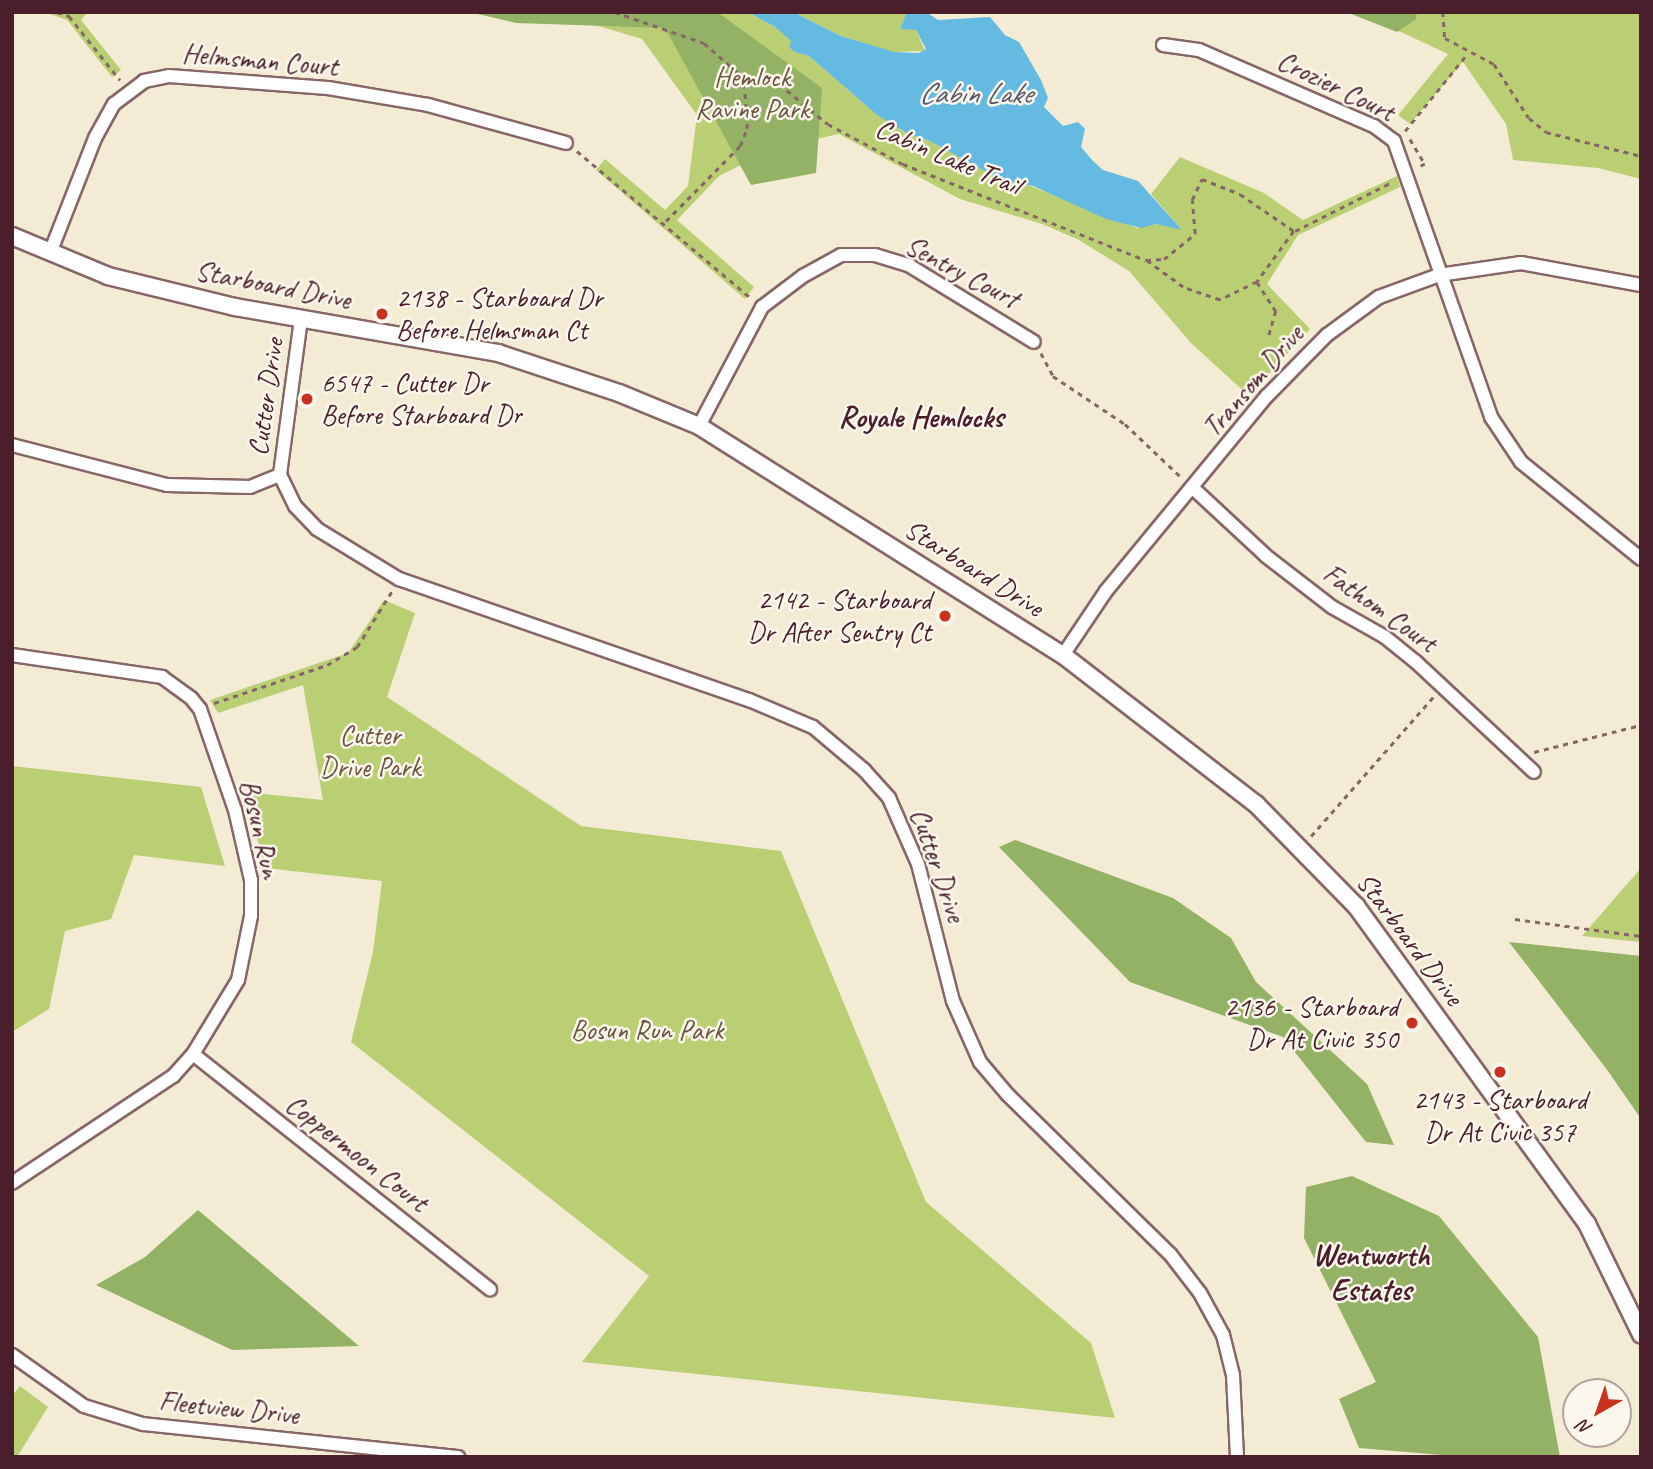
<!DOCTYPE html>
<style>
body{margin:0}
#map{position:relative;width:1653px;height:1469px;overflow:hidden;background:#f4ebd5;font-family:Caveat,sans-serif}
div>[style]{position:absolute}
.green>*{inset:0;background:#bacf73}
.forest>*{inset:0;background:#93b265}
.water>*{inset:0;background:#64bae1}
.path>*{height:2.5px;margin-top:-1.25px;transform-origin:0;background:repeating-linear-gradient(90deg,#866666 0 5px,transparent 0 10px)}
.roads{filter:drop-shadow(2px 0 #866666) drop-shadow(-2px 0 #866666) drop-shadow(0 2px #866666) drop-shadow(0 -2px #866666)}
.minor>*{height:12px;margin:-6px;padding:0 6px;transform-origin:6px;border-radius:6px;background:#fff}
.tertiary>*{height:16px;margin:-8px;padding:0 8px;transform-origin:8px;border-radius:8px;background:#fff}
.dots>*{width:19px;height:19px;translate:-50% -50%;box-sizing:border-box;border:4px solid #fbf7ec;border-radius:50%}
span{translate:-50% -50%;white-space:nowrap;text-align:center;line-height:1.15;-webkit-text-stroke:5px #fbf7ec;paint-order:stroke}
.street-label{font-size:28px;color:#4a1f2b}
.park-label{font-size:28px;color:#6c5441}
.poi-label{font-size:28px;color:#4a1f2b}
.left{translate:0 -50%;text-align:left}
.right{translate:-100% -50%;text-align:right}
.water-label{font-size:30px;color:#53556b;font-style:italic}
.neighbourhood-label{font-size:30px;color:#4a1f2b;font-weight:700}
.frame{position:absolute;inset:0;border:14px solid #4a1f2b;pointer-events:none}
.north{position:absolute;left:1562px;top:1378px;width:70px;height:70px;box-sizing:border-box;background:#fbf7ec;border:2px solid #b4a19f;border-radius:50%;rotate:220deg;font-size:19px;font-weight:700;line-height:28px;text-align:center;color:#4a1f2b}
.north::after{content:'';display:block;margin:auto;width:24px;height:32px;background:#c8321e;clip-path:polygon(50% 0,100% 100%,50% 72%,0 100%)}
</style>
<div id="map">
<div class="green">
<i style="clip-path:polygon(44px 12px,88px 12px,81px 20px,121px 70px,112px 77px,67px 20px)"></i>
<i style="clip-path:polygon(551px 12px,748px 12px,775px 27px,791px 41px,790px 47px,795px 52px,809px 56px,876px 114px,907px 134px,930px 141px,999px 179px,1020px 182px,1137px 228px,1156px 224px,1181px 229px,1151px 194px,1180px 157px,1264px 193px,1303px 220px,1397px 176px,1400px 187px,1298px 235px,1267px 284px,1310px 329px,1249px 396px,1191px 343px,1129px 271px,1079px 240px,1042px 224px,960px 199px,839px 134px,775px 148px,719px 176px,677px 220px,754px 287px,745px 299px,596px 170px,605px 159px,665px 210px,688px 186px,697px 115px,642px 39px)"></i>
<i style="clip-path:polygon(793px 12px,907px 12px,902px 24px,916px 30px,925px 51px,892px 52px,841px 36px)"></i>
<i style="clip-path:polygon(1358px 12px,1641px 12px,1641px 179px,1598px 168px,1513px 160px,1506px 124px,1463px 62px,1410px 124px,1398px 115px,1448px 54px)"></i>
<i style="clip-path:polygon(384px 600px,415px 613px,387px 697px,581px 826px,781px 851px,926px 1202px,1091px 1343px,1115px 1418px,582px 1362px,649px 1276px,351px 1042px,373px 952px,382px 881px,265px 868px,245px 792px,323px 800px,303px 685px,218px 713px,210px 700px,348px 653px)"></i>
<i style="clip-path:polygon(12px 766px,201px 787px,225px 866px,134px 855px,111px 919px,65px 931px,49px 1009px,12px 1032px)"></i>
<i style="clip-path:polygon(1641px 868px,1641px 942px,1582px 936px)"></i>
<i style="clip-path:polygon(20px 1386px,48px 1407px,17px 1457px,12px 1457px,12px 1396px)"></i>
</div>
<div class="forest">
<i style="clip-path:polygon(469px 12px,717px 12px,822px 88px,816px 173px,751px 185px,665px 28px,516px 23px)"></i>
<i style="clip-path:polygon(1346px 12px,1417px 12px,1416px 19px,1397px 32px)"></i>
<i style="clip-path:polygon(1015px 840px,1173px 898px,1231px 938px,1256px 982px,1367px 1084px,1394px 1145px,1366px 1142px,1283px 1037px,1130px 982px,999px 847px)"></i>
<i style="clip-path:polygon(1509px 942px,1641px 956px,1641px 1119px,1608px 1071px)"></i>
<i style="clip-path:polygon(1352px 1176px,1439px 1216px,1538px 1337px,1560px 1457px,1465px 1457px,1359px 1448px,1339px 1399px,1376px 1382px,1304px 1238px,1306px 1187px)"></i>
<i style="clip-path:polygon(198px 1210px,359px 1346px,232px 1350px,96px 1285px,145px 1257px)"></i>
</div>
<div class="water">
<i style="clip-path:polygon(748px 12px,793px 12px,841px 36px,894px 52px,919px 53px,926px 49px,916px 30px,900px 29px,907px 12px,926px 12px,938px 20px,990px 17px,1005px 35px,1019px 42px,1041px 80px,1048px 98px,1044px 107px,1063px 126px,1078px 122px,1085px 129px,1081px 147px,1093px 161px,1103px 170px,1138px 181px,1182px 230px,1156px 224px,1141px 228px,1106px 219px,1033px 186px,999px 179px,930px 141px,908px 134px,877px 115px,809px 56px,795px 52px,789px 47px,791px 41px,775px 27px)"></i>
</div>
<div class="path">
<i style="left:57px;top:12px;width:13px;rotate:18deg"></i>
<i style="left:69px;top:16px;width:82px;rotate:51.4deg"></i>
<i style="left:615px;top:12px;width:94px;rotate:19.2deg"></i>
<i style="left:704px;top:43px;width:53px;rotate:41.2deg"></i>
<i style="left:744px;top:78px;width:36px;rotate:10deg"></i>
<i style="left:779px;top:84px;width:63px;rotate:39.2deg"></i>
<i style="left:828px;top:124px;width:85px;rotate:28.1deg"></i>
<i style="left:903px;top:164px;width:261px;rotate:21.6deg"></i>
<i style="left:1443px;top:12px;width:26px;rotate:86deg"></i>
<i style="left:1445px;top:38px;width:55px;rotate:28deg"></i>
<i style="left:1494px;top:64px;width:64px;rotate:57.1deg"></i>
<i style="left:1529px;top:118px;width:22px;rotate:39deg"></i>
<i style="left:1546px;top:132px;width:98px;rotate:14.2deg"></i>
<i style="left:1405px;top:131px;width:100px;rotate:-51.1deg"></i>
<i style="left:1410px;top:139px;width:29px;rotate:59deg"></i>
<i style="left:1425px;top:164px;width:7px;rotate:153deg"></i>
<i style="left:577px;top:151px;width:228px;rotate:40.2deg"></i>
<i style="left:1202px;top:179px;width:41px;rotate:21.5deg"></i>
<i style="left:1240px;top:194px;width:65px;rotate:34.4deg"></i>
<i style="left:1294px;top:231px;width:63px;rotate:126deg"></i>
<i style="left:1257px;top:282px;width:41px;rotate:154.1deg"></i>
<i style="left:1220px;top:300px;width:39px;rotate:-161deg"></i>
<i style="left:1183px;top:287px;width:46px;rotate:-143.9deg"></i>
<i style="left:1146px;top:260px;width:18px;rotate:-3deg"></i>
<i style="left:1164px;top:259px;width:40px;rotate:-39deg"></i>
<i style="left:1195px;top:234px;width:34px;rotate:-95deg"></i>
<i style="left:1192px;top:200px;width:23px;rotate:-65deg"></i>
<i style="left:666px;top:221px;width:105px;rotate:-45.4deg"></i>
<i style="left:740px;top:146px;width:18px;rotate:-68deg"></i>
<i style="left:747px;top:129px;width:51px;rotate:-93.4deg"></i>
<i style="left:1295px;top:231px;width:109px;rotate:-26.8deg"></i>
<i style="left:1257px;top:282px;width:35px;rotate:57deg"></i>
<i style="left:1276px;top:311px;width:26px;rotate:106deg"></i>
<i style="left:1041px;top:353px;width:26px;rotate:62deg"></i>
<i style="left:1053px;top:376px;width:87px;rotate:33.7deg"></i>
<i style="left:1125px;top:424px;width:77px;rotate:43.4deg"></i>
<i style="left:214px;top:703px;width:119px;rotate:-18.6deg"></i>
<i style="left:327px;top:665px;width:35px;rotate:-31deg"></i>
<i style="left:357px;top:647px;width:66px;rotate:-58deg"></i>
<i style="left:1534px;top:752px;width:110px;rotate:-14.2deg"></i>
<i style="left:1311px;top:836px;width:186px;rotate:-48.7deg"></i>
<i style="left:1515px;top:919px;width:127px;rotate:7.7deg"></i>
</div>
<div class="roads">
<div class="minor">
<i style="left:1163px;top:45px;width:36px;rotate:8deg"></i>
<i style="left:1199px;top:50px;width:191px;rotate:23.5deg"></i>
<i style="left:1374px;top:126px;width:25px;rotate:37deg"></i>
<i style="left:1394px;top:141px;width:293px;rotate:70.6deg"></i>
<i style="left:1491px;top:417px;width:54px;rotate:56.3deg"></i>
<i style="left:1521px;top:462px;width:154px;rotate:38.9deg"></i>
<i style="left:50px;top:253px;width:123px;rotate:-68.6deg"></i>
<i style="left:95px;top:138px;width:39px;rotate:-61deg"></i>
<i style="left:114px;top:104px;width:38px;rotate:-37deg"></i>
<i style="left:144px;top:81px;width:25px;rotate:-11deg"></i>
<i style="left:169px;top:76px;width:159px;rotate:4.3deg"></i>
<i style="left:328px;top:88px;width:101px;rotate:9.6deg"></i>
<i style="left:428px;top:105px;width:143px;rotate:15.4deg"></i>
<i style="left:301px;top:319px;width:157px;rotate:97.7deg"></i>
<i style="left:280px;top:475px;width:34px;rotate:64deg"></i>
<i style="left:295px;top:506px;width:32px;rotate:46deg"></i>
<i style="left:317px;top:529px;width:96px;rotate:31.4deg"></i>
<i style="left:399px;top:579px;width:370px;rotate:19.1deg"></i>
<i style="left:749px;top:700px;width:69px;rotate:22.9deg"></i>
<i style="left:813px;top:727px;width:67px;rotate:40.1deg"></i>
<i style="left:864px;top:770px;width:38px;rotate:48deg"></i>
<i style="left:889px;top:798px;width:72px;rotate:66.3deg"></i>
<i style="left:918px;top:864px;width:141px;rotate:75.7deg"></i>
<i style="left:953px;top:1001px;width:67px;rotate:66.1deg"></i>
<i style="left:980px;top:1062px;width:43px;rotate:49.7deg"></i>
<i style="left:1008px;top:1095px;width:227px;rotate:44.5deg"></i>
<i style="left:1170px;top:1254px;width:49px;rotate:52.4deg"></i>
<i style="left:1200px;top:1293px;width:48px;rotate:61.3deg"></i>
<i style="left:1223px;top:1335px;width:41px;rotate:76deg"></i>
<i style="left:1233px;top:1375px;width:82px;rotate:87.2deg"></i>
<i style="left:699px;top:426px;width:135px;rotate:-62.1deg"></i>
<i style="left:762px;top:307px;width:51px;rotate:-37.1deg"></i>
<i style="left:803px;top:276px;width:43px;rotate:-28.9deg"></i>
<i style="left:841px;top:255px;width:34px"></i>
<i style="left:875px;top:255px;width:37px;rotate:17deg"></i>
<i style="left:910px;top:266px;width:145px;rotate:31.5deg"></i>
<i style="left:12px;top:445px;width:160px;rotate:14.5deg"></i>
<i style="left:167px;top:485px;width:83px;rotate:1.4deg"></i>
<i style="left:250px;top:487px;width:32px;rotate:-22deg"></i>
<i style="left:1194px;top:489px;width:98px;rotate:42.9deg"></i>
<i style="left:1266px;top:556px;width:83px;rotate:37.7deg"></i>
<i style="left:1332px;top:607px;width:61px;rotate:29.5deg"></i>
<i style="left:1385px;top:637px;width:40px;rotate:39deg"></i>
<i style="left:1416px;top:662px;width:161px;rotate:43deg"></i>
<i style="left:12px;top:655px;width:152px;rotate:8.3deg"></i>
<i style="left:162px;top:677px;width:36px;rotate:36deg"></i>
<i style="left:191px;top:698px;width:14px;rotate:51deg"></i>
<i style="left:200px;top:709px;width:107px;rotate:70.9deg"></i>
<i style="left:235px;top:810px;width:72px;rotate:77.1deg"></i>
<i style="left:251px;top:880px;width:36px;rotate:90deg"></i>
<i style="left:251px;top:916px;width:65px;rotate:101.5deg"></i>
<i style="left:238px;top:980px;width:87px;rotate:121.3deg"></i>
<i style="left:193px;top:1054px;width:30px;rotate:132deg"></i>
<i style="left:173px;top:1076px;width:193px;rotate:146.4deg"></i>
<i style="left:1063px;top:655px;width:77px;rotate:-56.1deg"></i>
<i style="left:1106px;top:591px;width:253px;rotate:-50.5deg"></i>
<i style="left:1267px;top:396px;width:86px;rotate:-45.5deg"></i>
<i style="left:1327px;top:335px;width:64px;rotate:-36.2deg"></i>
<i style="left:1379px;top:297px;width:64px;rotate:-20.1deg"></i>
<i style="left:1439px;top:275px;width:83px;rotate:-8.3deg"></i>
<i style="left:1521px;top:263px;width:122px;rotate:10.4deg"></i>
<i style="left:193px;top:1054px;width:379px;rotate:38.4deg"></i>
<i style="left:12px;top:1355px;width:88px;rotate:35.3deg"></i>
<i style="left:84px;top:1406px;width:62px;rotate:17deg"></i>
<i style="left:143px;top:1424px;width:317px;rotate:6deg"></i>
</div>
<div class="tertiary">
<i style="left:12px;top:236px;width:104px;rotate:22.6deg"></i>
<i style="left:108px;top:276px;width:131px;rotate:13.7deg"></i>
<i style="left:235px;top:307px;width:267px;rotate:9.9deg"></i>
<i style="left:498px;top:353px;width:127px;rotate:18.3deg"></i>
<i style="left:619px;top:393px;width:87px;rotate:22.4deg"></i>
<i style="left:699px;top:426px;width:430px;rotate:32.2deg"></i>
<i style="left:1063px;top:655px;width:244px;rotate:37.7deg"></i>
<i style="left:1256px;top:804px;width:143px;rotate:45.6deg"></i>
<i style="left:1356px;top:906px;width:393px;rotate:54deg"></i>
<i style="left:1587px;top:1224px;width:123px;rotate:63.9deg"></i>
</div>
</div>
<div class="dots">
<i style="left:382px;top:314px;background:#c8321e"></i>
<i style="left:307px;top:399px;background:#c8321e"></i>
<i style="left:945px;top:616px;background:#c8321e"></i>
<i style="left:1412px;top:1023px;background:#c8321e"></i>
<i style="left:1500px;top:1072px;background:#c8321e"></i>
</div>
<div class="street-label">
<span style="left:260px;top:60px;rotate:5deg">Helmsman Court</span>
<span style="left:1336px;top:86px;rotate:26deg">Crozier Court</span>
<span style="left:948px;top:157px;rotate:23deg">Cabin Lake Trail</span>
<span style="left:962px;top:272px;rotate:28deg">Sentry Court</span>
<span style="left:273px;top:285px;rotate:11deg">Starboard Drive</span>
<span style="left:1253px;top:381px;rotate:-49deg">Transom Drive</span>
<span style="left:266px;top:397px;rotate:-82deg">Cutter Drive</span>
<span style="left:974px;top:568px;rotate:32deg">Starboard Drive</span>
<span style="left:1380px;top:608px;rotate:35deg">Fathom Court</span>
<span style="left:260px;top:829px;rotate:77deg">Bosun Run</span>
<span style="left:938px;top:865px;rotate:71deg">Cutter Drive</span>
<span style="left:1410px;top:939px;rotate:53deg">Starboard Drive</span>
<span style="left:357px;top:1153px;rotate:38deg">Coppermoon Court</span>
<span style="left:229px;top:1408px;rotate:6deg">Fleetview Drive</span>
</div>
<div class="park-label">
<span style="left:752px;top:93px">Hemlock<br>Ravine Park</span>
<span style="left:370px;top:751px">Cutter<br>Drive Park</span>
<span style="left:647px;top:1030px">Bosun Run Park</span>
</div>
<div class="poi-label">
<span class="left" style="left:396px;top:314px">2138 - Starboard Dr<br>Before Helmsman Ct</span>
<span class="left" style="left:321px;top:399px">6547 - Cutter Dr<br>Before Starboard Dr</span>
<span class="right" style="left:931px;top:616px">2142 - Starboard<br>Dr After Sentry Ct</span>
<span class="right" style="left:1398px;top:1023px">2136 - Starboard<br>Dr At Civic 350</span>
<span style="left:1500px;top:1116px">2143 - Starboard<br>Dr At Civic 357</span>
</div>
<div class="water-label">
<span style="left:975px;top:93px">Cabin Lake</span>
</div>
<div class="neighbourhood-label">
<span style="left:921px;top:417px">Royale Hemlocks</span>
<span style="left:1371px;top:1272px">Wentworth<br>Estates</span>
</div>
<div class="frame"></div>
<div class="north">N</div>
</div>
